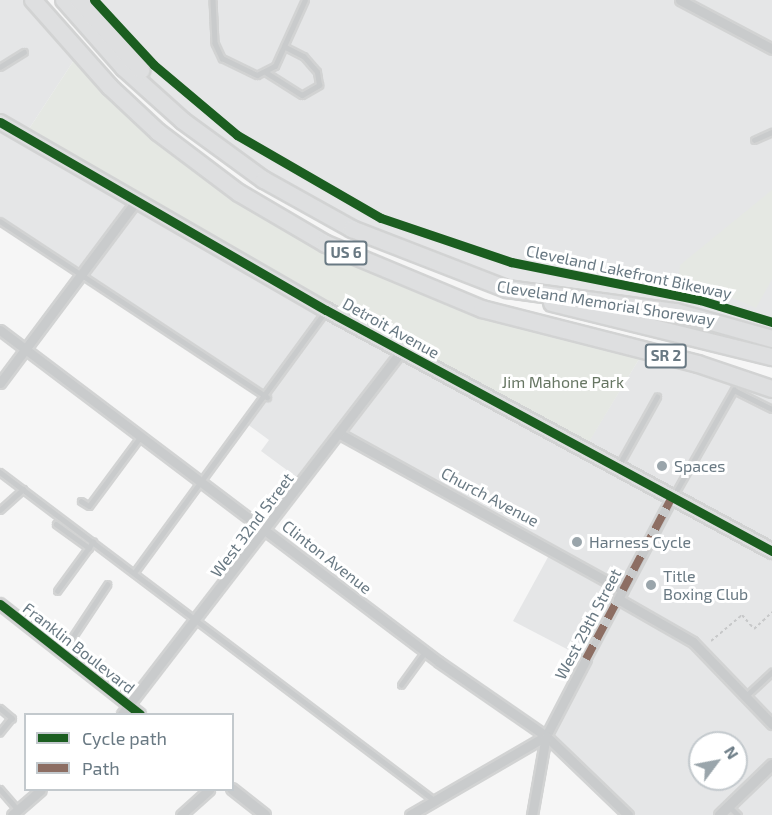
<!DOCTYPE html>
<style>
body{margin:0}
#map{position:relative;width:772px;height:815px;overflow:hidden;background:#f6f6f6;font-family:"Exo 2",sans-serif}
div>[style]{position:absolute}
.built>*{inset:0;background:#e5e6e7}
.green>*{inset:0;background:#e5e8e3}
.path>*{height:2px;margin-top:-1px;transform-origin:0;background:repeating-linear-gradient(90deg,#c7c8c9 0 3px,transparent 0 6px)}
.roads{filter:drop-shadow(2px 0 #d2d3d3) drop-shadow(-2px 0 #d2d3d3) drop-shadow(0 2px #d2d3d3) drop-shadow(0 -2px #d2d3d3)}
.service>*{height:4.5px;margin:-2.25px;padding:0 2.25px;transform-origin:2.25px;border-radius:2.25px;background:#c9cbcc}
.pedestrian>*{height:7px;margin:-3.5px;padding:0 3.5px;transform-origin:3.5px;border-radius:3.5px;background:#c9cbcc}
.minor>*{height:9px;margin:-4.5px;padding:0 4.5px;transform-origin:4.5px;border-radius:4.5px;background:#c9cbcc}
.tertiary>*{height:10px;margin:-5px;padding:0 5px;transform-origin:5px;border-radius:5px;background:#c9cbcc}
.primary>*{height:14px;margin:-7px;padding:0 7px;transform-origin:7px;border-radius:7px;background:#dedfe0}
.motorway>*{height:16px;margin:-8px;padding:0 8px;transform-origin:8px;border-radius:8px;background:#dedfe0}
.quiet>*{height:8px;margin-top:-4px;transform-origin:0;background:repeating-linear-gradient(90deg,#8d6e63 0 15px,transparent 0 23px)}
.cycleway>*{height:9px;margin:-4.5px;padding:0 4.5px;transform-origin:4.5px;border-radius:4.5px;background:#1b5e20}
.dots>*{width:16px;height:16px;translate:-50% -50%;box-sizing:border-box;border:3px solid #fff;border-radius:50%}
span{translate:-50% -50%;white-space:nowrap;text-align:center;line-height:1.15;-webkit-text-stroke:6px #fff;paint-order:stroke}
.shield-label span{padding:2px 4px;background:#fff;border:2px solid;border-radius:4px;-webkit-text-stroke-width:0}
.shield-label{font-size:15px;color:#697983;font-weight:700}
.street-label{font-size:16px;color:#697983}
.park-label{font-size:16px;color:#677663}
.poi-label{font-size:16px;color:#697983}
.left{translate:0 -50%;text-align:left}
.legend{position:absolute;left:24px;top:713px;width:210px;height:78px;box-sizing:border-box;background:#fff;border:2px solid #c3c9cd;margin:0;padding:8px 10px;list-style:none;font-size:18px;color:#697983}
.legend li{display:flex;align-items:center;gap:12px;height:30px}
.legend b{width:30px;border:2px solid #c3c9cd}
.north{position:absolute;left:688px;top:731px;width:60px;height:60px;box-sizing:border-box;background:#fff;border:2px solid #c3c9cd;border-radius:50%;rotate:58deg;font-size:16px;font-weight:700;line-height:24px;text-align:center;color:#697983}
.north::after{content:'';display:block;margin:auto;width:21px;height:27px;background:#9aa5ab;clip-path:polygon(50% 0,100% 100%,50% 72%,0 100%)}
</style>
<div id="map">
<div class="built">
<i style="clip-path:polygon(evenodd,0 0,25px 0,78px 54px,23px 138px,584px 449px,644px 351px,772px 389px,772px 815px,628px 815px,546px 736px,584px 658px,513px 621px,553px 548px,340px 435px,303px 482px,261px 451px,269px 440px,247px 424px,267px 397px,0 221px,0 0,700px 743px,736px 743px,736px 779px,700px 779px,700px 743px)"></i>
<i style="clip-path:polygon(79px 0,772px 0,772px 339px,507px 289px,370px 237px,183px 121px)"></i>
</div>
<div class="green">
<i style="clip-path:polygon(78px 54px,174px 145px,381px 270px,644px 351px,584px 450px,23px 138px)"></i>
<i style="clip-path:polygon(772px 190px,772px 279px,756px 308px,679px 275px,680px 265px)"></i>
</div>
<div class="path">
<i style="left:711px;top:641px;width:40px;rotate:-40deg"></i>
<i style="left:742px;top:615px;width:18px;rotate:49deg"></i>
<i style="left:754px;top:629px;width:25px;rotate:-43deg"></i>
</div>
<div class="roads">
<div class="service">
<i style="left:213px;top:0;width:43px;rotate:87.3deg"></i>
<i style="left:215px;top:43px;width:17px;rotate:65deg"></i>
<i style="left:222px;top:58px;width:39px;rotate:26deg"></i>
<i style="left:257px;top:75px;width:20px;rotate:-27deg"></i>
<i style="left:275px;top:66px;width:72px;rotate:-65.6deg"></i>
<i style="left:0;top:67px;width:28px;rotate:-32deg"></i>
<i style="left:267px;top:73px;width:41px;rotate:32.2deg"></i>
<i style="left:302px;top:95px;width:20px;rotate:-30deg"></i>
<i style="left:319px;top:85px;width:13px;rotate:-99deg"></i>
<i style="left:317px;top:72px;width:20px;rotate:-131deg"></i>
<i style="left:304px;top:57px;width:22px;rotate:-153deg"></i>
<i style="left:754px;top:140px;width:20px;rotate:-24deg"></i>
<i style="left:0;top:221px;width:320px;rotate:33.4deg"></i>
<i style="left:619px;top:465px;width:78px;rotate:-60.8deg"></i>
<i style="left:0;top:472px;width:544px;rotate:37.08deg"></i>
<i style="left:674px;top:495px;width:121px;rotate:-60.3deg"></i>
<i style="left:734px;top:390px;width:42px;rotate:26.6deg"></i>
<i style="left:81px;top:501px;width:9px;rotate:32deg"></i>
<i style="left:89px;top:506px;width:87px;rotate:-53.4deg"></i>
<i style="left:0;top:510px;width:31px;rotate:-42deg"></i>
<i style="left:56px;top:524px;width:41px;rotate:36deg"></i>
<i style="left:134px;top:573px;width:323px;rotate:-53.8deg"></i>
<i style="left:57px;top:591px;width:61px;rotate:-53.7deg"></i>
<i style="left:62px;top:653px;width:82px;rotate:-56.5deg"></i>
<i style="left:401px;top:685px;width:41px;rotate:-54deg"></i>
<i style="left:745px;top:697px;width:37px;rotate:-43deg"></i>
<i style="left:0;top:708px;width:16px;rotate:40deg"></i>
<i style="left:12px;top:718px;width:19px;rotate:129deg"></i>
<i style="left:0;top:789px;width:28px;rotate:49deg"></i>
<i style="left:729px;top:806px;width:13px;rotate:45deg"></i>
</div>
<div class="pedestrian">
<i style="left:586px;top:659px;width:68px;rotate:-61.9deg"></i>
</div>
<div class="minor">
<i style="left:680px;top:0;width:104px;rotate:28deg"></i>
<i style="left:0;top:330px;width:550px;rotate:37.1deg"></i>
<i style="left:439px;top:662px;width:130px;rotate:34.7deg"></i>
<i style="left:546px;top:736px;width:114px;rotate:43.9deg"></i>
<i style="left:0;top:383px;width:227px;rotate:-53.2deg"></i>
<i style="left:340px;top:434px;width:323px;rotate:28.9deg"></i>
<i style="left:672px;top:497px;width:115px;rotate:117.9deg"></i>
<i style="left:618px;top:599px;width:86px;rotate:29.8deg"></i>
<i style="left:693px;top:642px;width:114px;rotate:46.1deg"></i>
<i style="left:122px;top:714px;width:458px;rotate:-52.4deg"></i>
<i style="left:12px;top:815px;width:38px;rotate:-41deg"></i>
<i style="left:181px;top:815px;width:38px;rotate:-42deg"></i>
<i style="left:410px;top:815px;width:157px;rotate:-30.2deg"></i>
<i style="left:546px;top:736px;width:87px;rotate:-62.5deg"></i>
<i style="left:532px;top:815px;width:80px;rotate:-80deg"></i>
</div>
<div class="tertiary">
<i style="left:0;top:604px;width:178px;rotate:38.2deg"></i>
<i style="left:232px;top:789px;width:42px;rotate:38.2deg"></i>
<i style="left:720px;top:815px;width:72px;rotate:-43.9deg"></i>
</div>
<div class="primary">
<i style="left:0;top:122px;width:376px;rotate:30deg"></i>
<i style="left:326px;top:310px;width:507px;rotate:28.38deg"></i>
</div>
<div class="motorway">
<i style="left:33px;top:0;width:116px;rotate:48.5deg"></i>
<i style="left:110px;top:87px;width:66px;rotate:43.2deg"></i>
<i style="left:158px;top:132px;width:101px;rotate:37deg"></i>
<i style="left:239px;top:193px;width:101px;rotate:30.4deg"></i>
<i style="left:326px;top:244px;width:169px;rotate:22.6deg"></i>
<i style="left:482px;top:309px;width:223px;rotate:14.3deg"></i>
<i style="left:698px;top:364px;width:78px;rotate:18.7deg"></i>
<i style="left:64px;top:0;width:91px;rotate:48.6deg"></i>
<i style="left:124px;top:68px;width:79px;rotate:41.9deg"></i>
<i style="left:183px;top:121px;width:100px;rotate:36.1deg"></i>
<i style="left:264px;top:180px;width:101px;rotate:29.1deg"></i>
<i style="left:352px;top:229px;width:166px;rotate:21.2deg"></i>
<i style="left:507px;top:289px;width:171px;rotate:7.8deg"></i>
<i style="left:676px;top:312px;width:100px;rotate:15.7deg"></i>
<i style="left:79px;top:0;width:94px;rotate:48.5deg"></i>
<i style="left:552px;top:303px;width:227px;rotate:13.8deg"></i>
</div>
</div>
<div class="quiet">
<i style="left:623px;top:590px;width:105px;rotate:-62.2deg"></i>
<i style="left:586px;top:659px;width:68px;rotate:-61.9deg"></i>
</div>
<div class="cycleway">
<i style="left:94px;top:0;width:88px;rotate:47.3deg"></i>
<i style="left:154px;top:65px;width:109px;rotate:40.1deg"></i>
<i style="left:237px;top:135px;width:166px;rotate:30deg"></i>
<i style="left:381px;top:218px;width:137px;rotate:18.7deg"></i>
<i style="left:511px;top:262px;width:193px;rotate:11.4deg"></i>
<i style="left:700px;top:300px;width:75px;rotate:17deg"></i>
<i style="left:0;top:122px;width:376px;rotate:30deg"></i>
<i style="left:326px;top:310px;width:507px;rotate:28.38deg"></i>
<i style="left:0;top:604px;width:178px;rotate:38.2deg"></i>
</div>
<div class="dots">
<i style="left:662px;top:466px;background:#9aa5ab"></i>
<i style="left:577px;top:542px;background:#9aa5ab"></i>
<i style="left:651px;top:585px;background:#9aa5ab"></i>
</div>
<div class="shield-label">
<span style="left:346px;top:253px">US 6</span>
<span style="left:666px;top:356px">SR 2</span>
</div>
<div class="street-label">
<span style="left:629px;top:272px;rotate:12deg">Cleveland Lakefront Bikeway</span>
<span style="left:606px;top:303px;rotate:9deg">Cleveland Memorial Shoreway</span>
<span style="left:391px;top:328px;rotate:29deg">Detroit Avenue</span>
<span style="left:490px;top:497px;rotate:28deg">Church Avenue</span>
<span style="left:252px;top:525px;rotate:-53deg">West 32nd Street</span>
<span style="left:327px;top:557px;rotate:38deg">Clinton Avenue</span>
<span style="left:588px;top:624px;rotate:-62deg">West 29th Street</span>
<span style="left:79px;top:648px;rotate:38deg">Franklin Boulevard</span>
</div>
<div class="park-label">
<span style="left:563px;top:382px">Jim Mahone Park</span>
</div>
<div class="poi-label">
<span class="left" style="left:674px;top:466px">Spaces</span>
<span class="left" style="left:589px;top:542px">Harness Cycle</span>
<span class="left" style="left:663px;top:585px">Title<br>Boxing Club</span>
</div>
<ul class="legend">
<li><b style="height:8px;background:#1b5e20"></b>Cycle path</li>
<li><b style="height:8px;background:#8d6e63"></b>Path</li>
</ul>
<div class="north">N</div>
</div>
